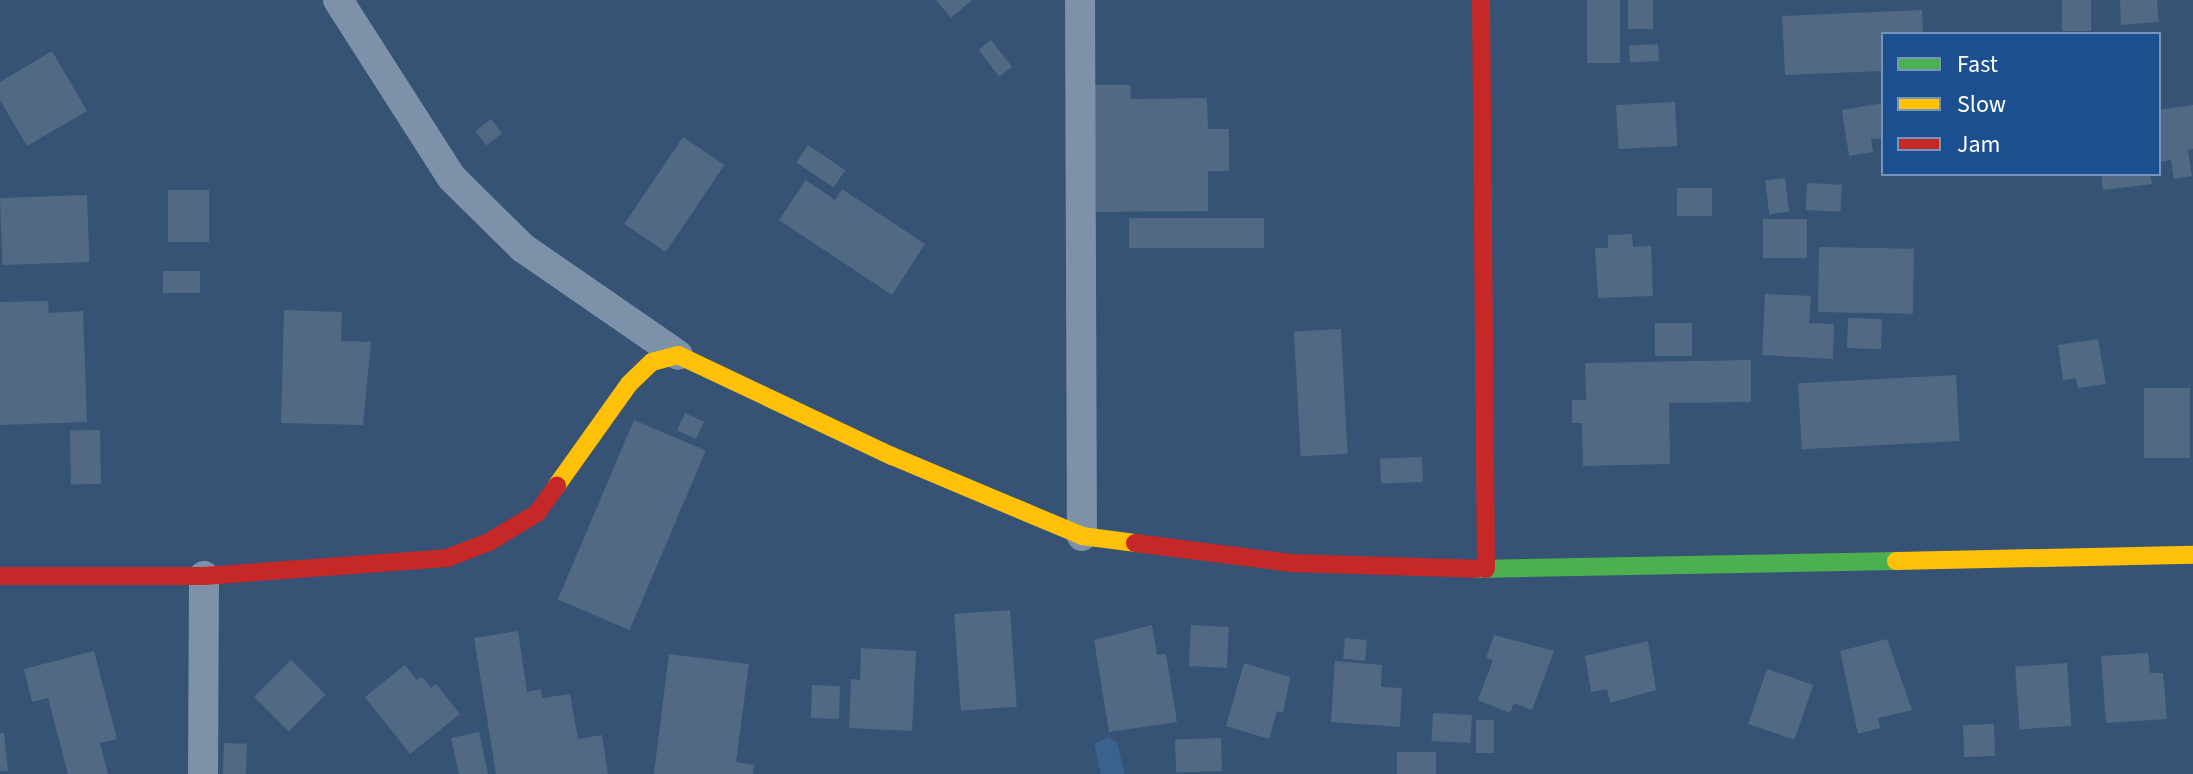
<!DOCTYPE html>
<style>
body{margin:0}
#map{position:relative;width:2193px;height:774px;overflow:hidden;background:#365274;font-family:"Source Sans 3",sans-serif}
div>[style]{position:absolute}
.water>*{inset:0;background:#3b618d}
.building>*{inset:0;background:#526984;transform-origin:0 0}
.street>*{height:30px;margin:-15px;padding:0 15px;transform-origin:15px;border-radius:15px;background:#7d92a8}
.fast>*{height:18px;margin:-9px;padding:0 9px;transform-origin:9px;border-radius:9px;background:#4caf50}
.slow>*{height:18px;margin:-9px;padding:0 9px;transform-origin:9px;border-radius:9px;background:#ffc107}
.jam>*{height:18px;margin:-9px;padding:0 9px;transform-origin:9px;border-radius:9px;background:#c62828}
span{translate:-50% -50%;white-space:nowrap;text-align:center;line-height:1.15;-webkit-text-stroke:7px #1b4f8f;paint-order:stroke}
.legend{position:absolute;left:1881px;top:32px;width:280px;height:144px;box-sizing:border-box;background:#1b4f8f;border:2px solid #7695bc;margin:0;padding:10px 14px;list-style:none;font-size:24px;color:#fff}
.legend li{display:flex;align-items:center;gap:16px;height:40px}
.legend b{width:40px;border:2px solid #7695bc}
</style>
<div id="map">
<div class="water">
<i style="clip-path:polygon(1108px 737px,1117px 743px,1125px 774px,1101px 774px,1094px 744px)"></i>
</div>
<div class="building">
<i style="clip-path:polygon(936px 0,972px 0,951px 18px)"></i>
<i style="left:1587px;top:0;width:33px;height:63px"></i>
<i style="left:1628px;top:0;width:25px;height:29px"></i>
<i style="left:2062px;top:0;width:29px;height:31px"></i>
<i style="clip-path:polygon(2120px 0,2157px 0,2159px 22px,2121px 25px)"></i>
<i style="clip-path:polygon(1922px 10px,1923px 34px,1883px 34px,1883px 71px,1785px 75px,1782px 16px)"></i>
<i style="left:991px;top:40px;width:34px;height:16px;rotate:52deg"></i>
<i style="left:1658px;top:44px;width:17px;height:29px;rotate:87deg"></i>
<i style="clip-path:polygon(52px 51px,87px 111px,27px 146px,0 100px,0 82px)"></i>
<i style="clip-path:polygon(1094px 85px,1130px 85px,1131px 99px,1207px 98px,1208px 129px,1229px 129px,1229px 171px,1208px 171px,1208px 211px,1096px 212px)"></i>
<i style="left:1675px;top:102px;width:44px;height:59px;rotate:87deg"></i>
<i style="clip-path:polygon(1883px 103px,1883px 138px,1871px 139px,1873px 152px,1849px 156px,1842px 110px)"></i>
<i style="clip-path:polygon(2193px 105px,2193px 149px,2188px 150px,2192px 176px,2174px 179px,2171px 160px,2159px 162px,2159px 110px)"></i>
<i style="left:491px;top:119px;width:18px;height:20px;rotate:52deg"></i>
<i style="left:683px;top:137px;width:50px;height:105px;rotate:34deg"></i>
<i style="left:808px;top:145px;width:45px;height:21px;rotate:34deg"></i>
<i style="clip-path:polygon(2101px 174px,2150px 174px,2152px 184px,2103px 190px)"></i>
<i style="left:1785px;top:178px;width:34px;height:20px;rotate:83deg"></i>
<i style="clip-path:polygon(806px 180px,835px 200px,842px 189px,925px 244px,892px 295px,779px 220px)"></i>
<i style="left:1807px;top:183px;width:35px;height:27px;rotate:3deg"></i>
<i style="left:1712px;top:188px;width:28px;height:35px;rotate:90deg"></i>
<i style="left:168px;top:190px;width:41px;height:52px"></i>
<i style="left:87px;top:195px;width:67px;height:87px;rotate:88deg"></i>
<i style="left:1129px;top:218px;width:135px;height:30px"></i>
<i style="left:1763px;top:219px;width:44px;height:39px"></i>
<i style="clip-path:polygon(1632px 234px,1633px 247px,1651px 246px,1653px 296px,1598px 298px,1595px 248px,1608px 248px,1608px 235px)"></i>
<i style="left:1819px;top:247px;width:95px;height:65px;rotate:1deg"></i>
<i style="left:163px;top:271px;width:37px;height:22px"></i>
<i style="clip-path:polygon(1765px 294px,1811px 296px,1809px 323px,1834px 324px,1833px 359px,1762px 355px)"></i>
<i style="clip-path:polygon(48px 301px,49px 313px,83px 311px,87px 422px,0 425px,0 302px)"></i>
<i style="clip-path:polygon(284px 310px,342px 312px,341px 341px,371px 342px,363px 425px,281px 423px)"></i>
<i style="left:1848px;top:318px;width:34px;height:30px;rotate:2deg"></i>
<i style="left:1692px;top:323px;width:33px;height:37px;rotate:90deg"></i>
<i style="left:1341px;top:329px;width:125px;height:47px;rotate:87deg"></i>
<i style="clip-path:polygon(2098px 339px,2106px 384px,2078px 388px,2076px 378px,2063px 380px,2058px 345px)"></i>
<i style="clip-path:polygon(1751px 360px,1751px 402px,1669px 403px,1670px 464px,1583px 466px,1582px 423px,1572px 423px,1572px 400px,1586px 400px,1585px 363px)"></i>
<i style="left:1956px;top:375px;width:66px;height:158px;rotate:87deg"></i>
<i style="left:2144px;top:388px;width:46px;height:70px"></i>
<i style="left:685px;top:413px;width:21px;height:19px;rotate:25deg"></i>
<i style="left:634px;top:420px;width:78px;height:195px;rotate:23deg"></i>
<i style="left:100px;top:430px;width:54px;height:30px;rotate:89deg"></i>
<i style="left:1422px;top:457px;width:25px;height:42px;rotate:88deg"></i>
<i style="left:1010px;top:610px;width:97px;height:56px;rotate:86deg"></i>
<i style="clip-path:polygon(1152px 625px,1157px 655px,1166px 654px,1177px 722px,1109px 732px,1094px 640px)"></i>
<i style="left:1191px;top:625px;width:38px;height:41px;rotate:3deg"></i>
<i style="clip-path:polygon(518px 631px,527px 692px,541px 689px,542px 698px,570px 694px,578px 739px,602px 735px,608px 774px,496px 774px,474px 638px)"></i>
<i style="clip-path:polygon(1494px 635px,1554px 651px,1532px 710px,1514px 703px,1510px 713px,1478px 700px,1493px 660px,1486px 658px)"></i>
<i style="left:1345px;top:638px;width:22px;height:21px;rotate:5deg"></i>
<i style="clip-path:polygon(1887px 639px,1912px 710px,1878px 718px,1880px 728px,1858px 734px,1840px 651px)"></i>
<i style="clip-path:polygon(1648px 641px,1656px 690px,1610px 703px,1607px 689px,1591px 692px,1585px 656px)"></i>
<i style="clip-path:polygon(861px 648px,916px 651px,912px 731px,849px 728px,851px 679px,860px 680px)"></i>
<i style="clip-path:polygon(94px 651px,117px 739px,100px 743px,108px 774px,68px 774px,48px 698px,32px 702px,24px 669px)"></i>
<i style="clip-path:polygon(2148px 653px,2150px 673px,2163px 673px,2167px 719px,2106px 723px,2101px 656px)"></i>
<i style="clip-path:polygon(669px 654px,749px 664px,736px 762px,754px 765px,753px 774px,654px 774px)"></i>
<i style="left:291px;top:660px;width:49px;height:52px;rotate:45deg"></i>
<i style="clip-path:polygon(1335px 661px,1382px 665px,1381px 687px,1402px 688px,1400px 727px,1331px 722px)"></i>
<i style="clip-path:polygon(1244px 663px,1290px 677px,1283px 713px,1277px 711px,1269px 739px,1226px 726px)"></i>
<i style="left:2067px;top:663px;width:63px;height:52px;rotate:86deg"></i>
<i style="clip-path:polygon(405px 665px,417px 680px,422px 677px,431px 688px,436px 684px,460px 714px,410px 754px,365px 697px)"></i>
<i style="left:1767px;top:669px;width:49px;height:58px;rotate:19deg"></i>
<i style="left:812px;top:685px;width:28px;height:33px;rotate:2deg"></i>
<i style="left:1433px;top:713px;width:39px;height:28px;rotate:3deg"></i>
<i style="left:1476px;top:720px;width:18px;height:33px"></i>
<i style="left:1994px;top:724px;width:32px;height:31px;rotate:88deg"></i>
<i style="clip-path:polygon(479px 732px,488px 774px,459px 774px,451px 738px)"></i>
<i style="clip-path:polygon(0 733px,4px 733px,8px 771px,0 771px)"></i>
<i style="left:1221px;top:738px;width:33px;height:46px;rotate:88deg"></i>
<i style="left:224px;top:743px;width:23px;height:31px;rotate:2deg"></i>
<i style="left:1436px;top:752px;width:22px;height:39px;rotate:90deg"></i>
</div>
<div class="street">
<i style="left:338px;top:0;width:211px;rotate:57.4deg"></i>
<i style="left:452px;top:178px;width:100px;rotate:44.6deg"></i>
<i style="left:523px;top:248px;width:188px;rotate:34.6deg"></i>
<i style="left:1080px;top:0;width:536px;rotate:89.79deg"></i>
<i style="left:203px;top:774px;width:198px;rotate:-89.7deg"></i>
</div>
<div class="fast">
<i style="left:1477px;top:569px;width:419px;rotate:-1.1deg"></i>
</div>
<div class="slow">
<i style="left:557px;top:485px;width:124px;rotate:-54.5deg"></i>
<i style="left:629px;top:384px;width:32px;rotate:-44deg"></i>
<i style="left:652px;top:362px;width:27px;rotate:-15deg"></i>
<i style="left:678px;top:355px;width:237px;rotate:25.3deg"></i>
<i style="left:892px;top:456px;width:206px;rotate:22.8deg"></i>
<i style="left:1082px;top:536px;width:53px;rotate:7.5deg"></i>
<i style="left:1896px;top:561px;width:297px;rotate:-1.2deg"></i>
</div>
<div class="jam">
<i style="left:1481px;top:0;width:569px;rotate:89.5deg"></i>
<i style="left:1135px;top:543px;width:157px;rotate:7.3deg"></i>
<i style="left:1291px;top:563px;width:186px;rotate:1.8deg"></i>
<i style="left:0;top:576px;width:204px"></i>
<i style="left:204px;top:576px;width:244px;rotate:-4.2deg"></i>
<i style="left:447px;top:558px;width:45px;rotate:-20.9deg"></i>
<i style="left:489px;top:542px;width:56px;rotate:-31.1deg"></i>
<i style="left:537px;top:513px;width:34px;rotate:-54deg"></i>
</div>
<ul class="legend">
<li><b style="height:10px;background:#4caf50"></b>Fast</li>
<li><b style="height:10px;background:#ffc107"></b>Slow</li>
<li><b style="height:10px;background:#c62828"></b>Jam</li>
</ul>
</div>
